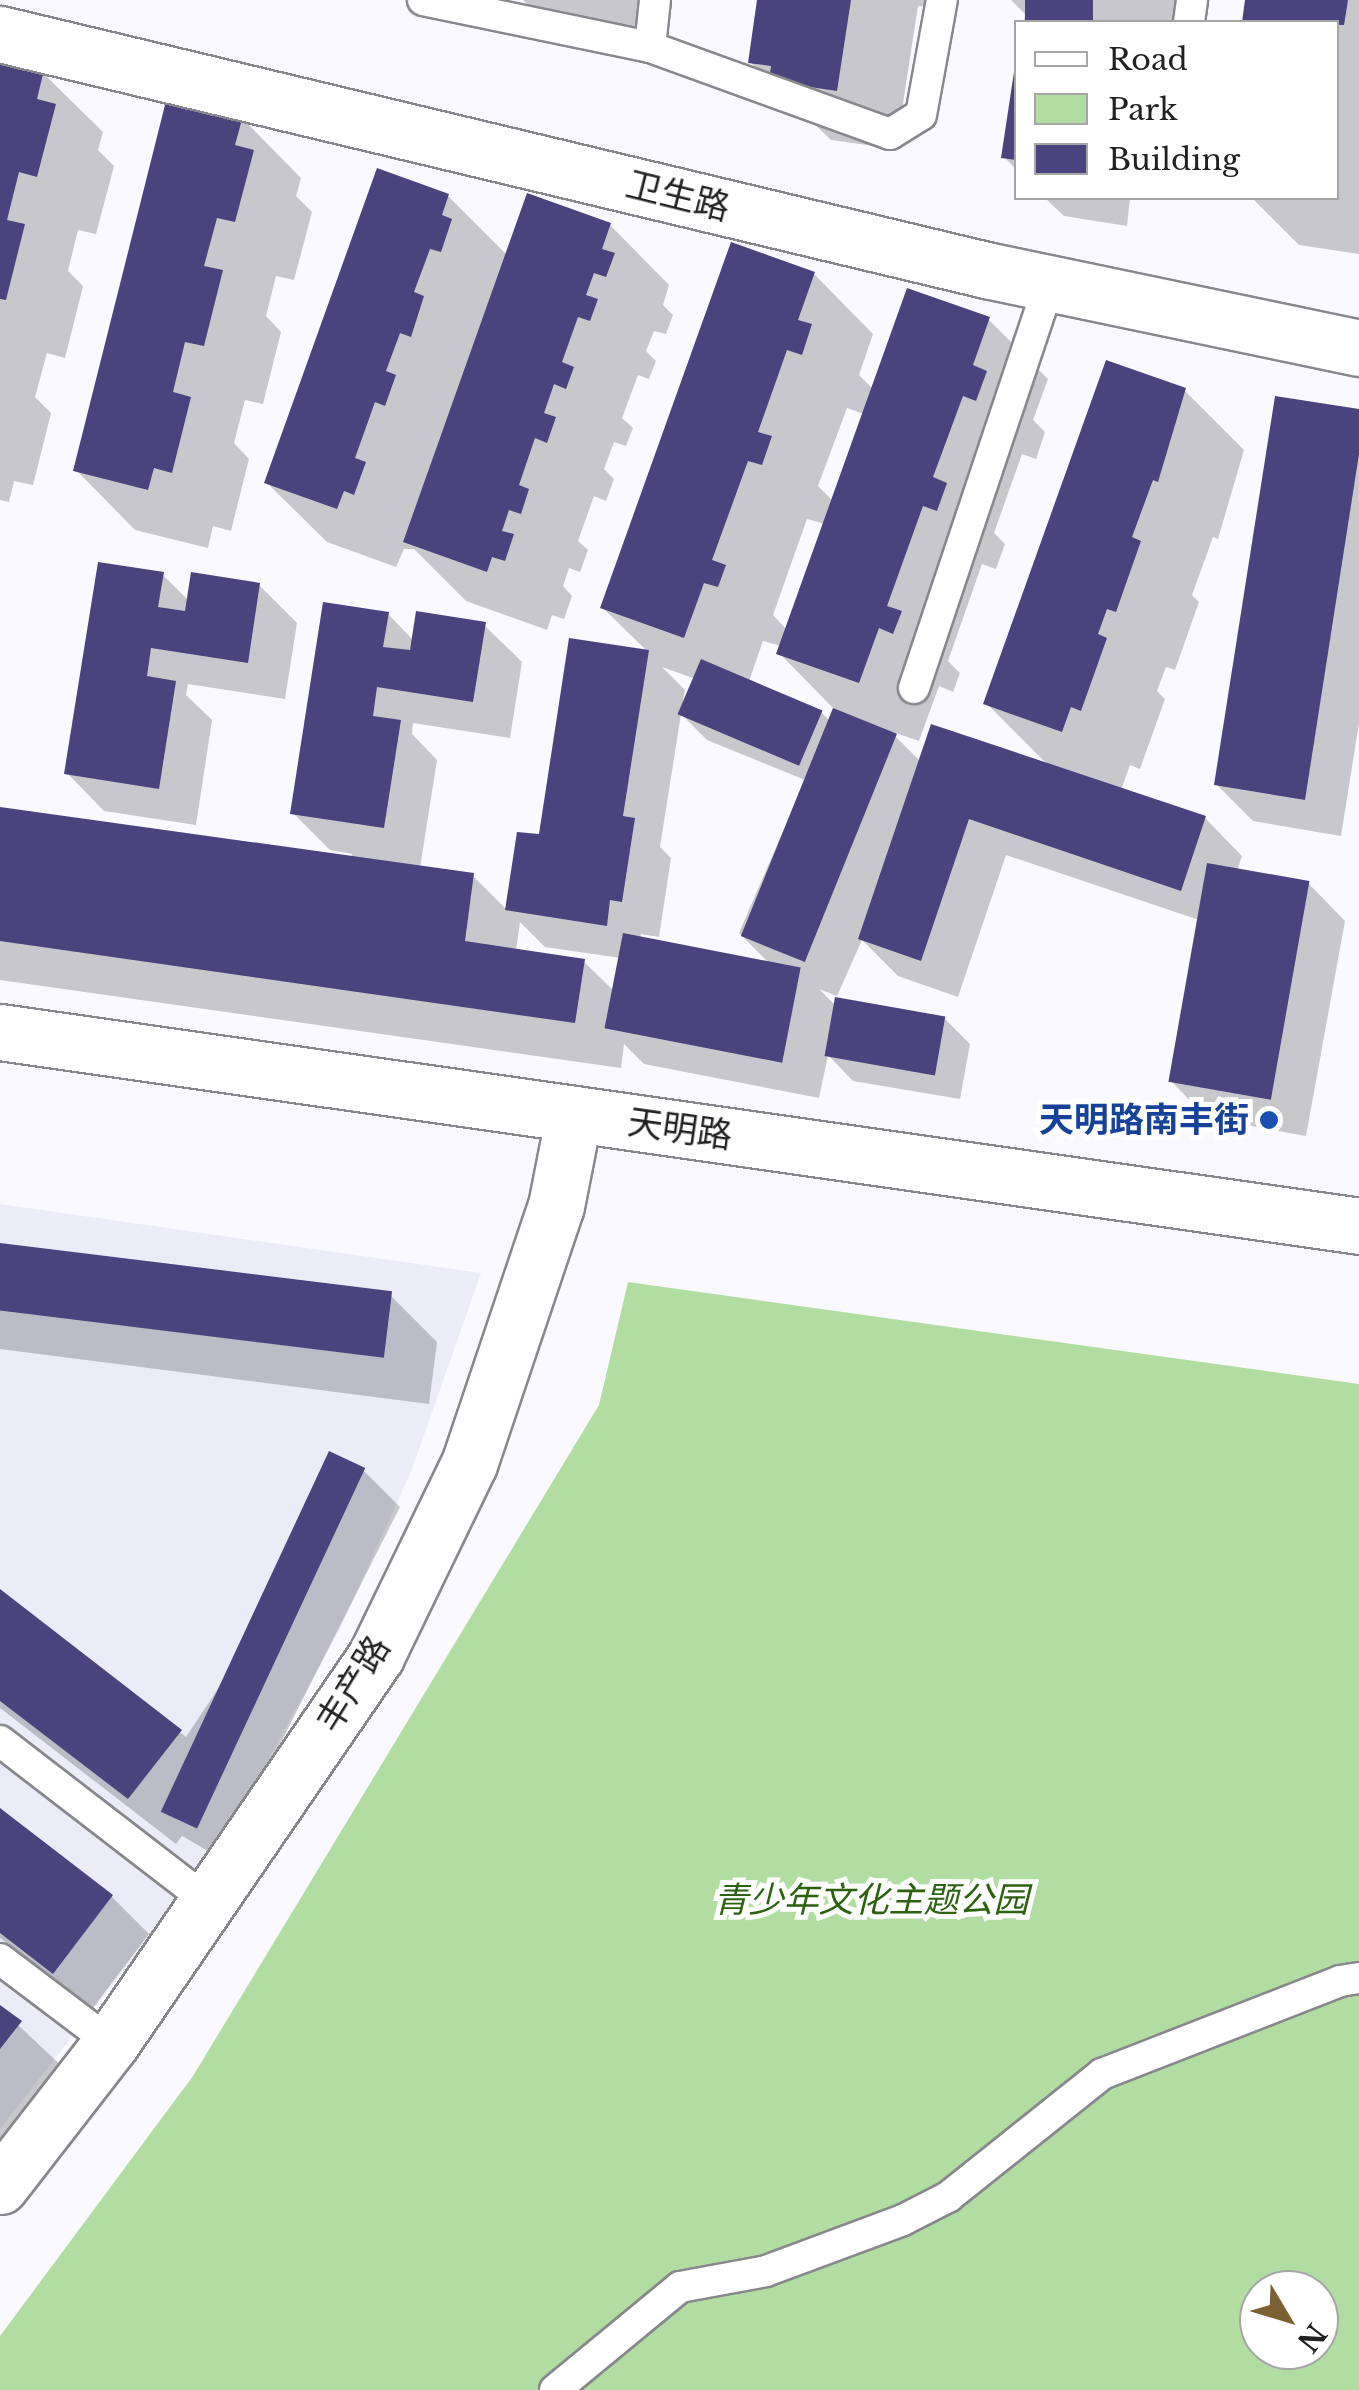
<!DOCTYPE html>
<meta charset="utf-8">
<style>
body{margin:0}
#map{position:relative;width:1359px;height:2390px;overflow:hidden;background:#f9f9ff;font-family:"Libre Baskerville","Noto Sans SC",serif}
div>[style]{position:absolute}
.built>*{inset:0;background:#ececf8}
.green>*{inset:0;background:#b2dda2}
.shadow>*{inset:0;background:#0003}
.building>*{inset:0;background:#4a437d;transform-origin:0 0}
.roads{filter:drop-shadow(2px 0 #87878c) drop-shadow(-2px 0 #87878c) drop-shadow(0 2px #87878c) drop-shadow(0 -2px #87878c)}
.service>*{height:30px;margin:-15px;padding:0 15px;transform-origin:15px;border-radius:15px;background:#fff}
.minor>*{height:55px;margin:-27.5px;padding:0 27.5px;transform-origin:27.5px;border-radius:27.5px;background:#fff}
.tertiary>*{height:55px;margin:-27.5px;padding:0 27.5px;transform-origin:27.5px;border-radius:27.5px;background:#fff}
.dots>*{width:28px;height:28px;translate:-50% -50%;box-sizing:border-box;border:5px solid #fff;border-radius:50%}
span{translate:-50% -50%;white-space:nowrap;text-align:center;line-height:1.15;-webkit-text-stroke:10px #fff;paint-order:stroke}
.street-label{font-size:35px;color:#212123}
.transit-label{font-size:35px;color:#164399;font-weight:700}
.right{translate:-100% -50%;text-align:right}
.park-label{font-size:35px;color:#2c610e;font-style:italic}
.legend{position:absolute;left:1014px;top:20px;width:325px;height:180px;box-sizing:border-box;background:#fff;border:2px solid #a6a6a7;margin:0;padding:12px 18px;list-style:none;font-size:30px;color:#212123}
.legend li{display:flex;align-items:center;gap:20px;height:50px}
.legend b{width:50px;border:2px solid #a6a6a7}
.north{position:absolute;left:1239px;top:2270px;width:100px;height:100px;box-sizing:border-box;background:#fff;border:2px solid #a6a6a7;border-radius:50%;rotate:128deg;font-size:28px;font-weight:700;line-height:40px;text-align:center;color:#212123}
.north::after{content:'';display:block;margin:auto;width:35px;height:45px;background:#7b6032;clip-path:polygon(50% 0,100% 100%,50% 72%,0 100%)}
</style>
<div id="map">
<div class="built">
<i style="clip-path:polygon(0 1204px,481px 1273px,412px 1469px,341px 1627px,264px 1767px,192px 1883px,0 2129px)"></i>
</div>
<div class="green">
<i style="clip-path:polygon(evenodd,628px 1282px,1359px 1384px,1359px 2390px,0 2390px,0 2336px,193px 2076px,599px 1405px,628px 1282px,1259px 2290px,1319px 2290px,1319px 2350px,1259px 2350px,1259px 2290px)"></i>
</div>
<div class="shadow">
<i style="clip-path:polygon(523px 0,657px 0,649px 49px,559px 36px)"></i>
<i style="clip-path:polygon(759px 0,933px 0,932px 7px,918px 6px,896px 149px,831px 140px,750px 62px)"></i>
<i style="clip-path:polygon(1011px 0,1176px 0,1173px 22px,1024px 22px,1025px 14px)"></i>
<i style="clip-path:polygon(1248px 0,1359px 0,1359px 254px,1299px 245px,1252px 198px,1336px 198px,1336px 22px,1244px 22px)"></i>
<i style="clip-path:polygon(0 62px,43px 73px,103px 132px,98px 150px,114px 166px,96px 234px,78px 230px,68px 271px,83px 286px,65px 358px,47px 353px,35px 397px,51px 413px,33px 485px,14px 481px,9px 502px,0 500px)"></i>
<i style="clip-path:polygon(1016px 74px,1016px 169px,1004px 157px)"></i>
<i style="clip-path:polygon(242px 118px,301px 178px,296px 196px,312px 212px,294px 280px,276px 276px,266px 316px,281px 332px,263px 404px,245px 400px,234px 443px,249px 459px,231px 531px,213px 526px,208px 548px,135px 530px,76px 470px)"></i>
<i style="clip-path:polygon(448px 196px,508px 256px,610px 225px,669px 285px,663px 305px,673px 315px,666px 334px,654px 331px,646px 351px,656px 361px,649px 379px,638px 375px,622px 418px,633px 428px,626px 446px,614px 442px,604px 469px,614px 479px,606px 501px,594px 496px,578px 541px,588px 550px,580px 572px,569px 568px,563px 586px,572px 596px,564px 619px,552px 615px,547px 630px,466px 601px,414px 549px,404px 549px,396px 567px,327px 542px,267px 483px)"></i>
<i style="clip-path:polygon(1045px 198px,1130px 198px,1127px 226px,1064px 216px)"></i>
<i style="clip-path:polygon(evenodd,814px 274px,873px 334px,859px 375px,873px 389px,988px 319px,1048px 379px,1033px 420px,1045px 432px,1036px 459px,1022px 454px,994px 533px,1005px 544px,996px 569px,982px 564px,948px 661px,960px 673px,953px 692px,939px 686px,919px 741px,890px 731px,921px 762px,1049px 766px,986px 703px,1184px 390px,1244px 450px,1218px 539px,1213px 537px,1192px 595px,1199px 602px,1175px 670px,1166px 667px,1157px 691px,1165px 699px,1140px 769px,1130px 765px,1121px 790px,1205px 818px,1242px 856px,1237px 871px,1308px 883px,1345px 921px,1306px 1136px,1207px 1118px,1170px 1080px,1199px 920px,1006px 855px,958px 997px,898px 976px,862px 940px,837px 996px,819px 989px,836px 1006px,944px 1018px,970px 1044px,960px 1099px,853px 1081px,828px 1055px,819px 1098px,644px 1064px,624px 1044px,621px 1068px,0 980px,0 809px,351px 859px,352px 854px,330px 850px,293px 813px,388px 614px,414px 641px,484px 625px,522px 662px,510px 738px,413px 723px,412px 734px,437px 760px,420px 868px,473px 876px,507px 910px,541px 837px,648px 652px,603px 608px,814px 274px,847px 408px,864px 414px,833px 501px,818px 486px,847px 408px,814px 274px,807px 519px,825px 524px,787px 630px,773px 615px,807px 519px,814px 274px,763px 641px,781px 646px,779px 653px,835px 710px,830px 721px,821px 712px,749px 681px,763px 641px,814px 274px,662px 667px,696px 679px,682px 706px,685px 690px,662px 667px,814px 274px,681px 714px,707px 740px,805px 780px,739px 933px,770px 964px,640px 939px,641px 934px,659px 937px,671px 858px,660px 847px,681px 714px,814px 274px,520px 922px,545px 947px,620px 958px,614px 991px,583px 961px,516px 951px,520px 922px)"></i>
<i style="clip-path:polygon(1359px 412px,1359px 723px,1341px 836px,1253px 821px,1216px 784px)"></i>
<i style="clip-path:polygon(163px 575px,189px 601px,259px 585px,297px 623px,285px 699px,188px 684px,186px 695px,212px 720px,196px 825px,104px 811px,67px 773px)"></i>
<i style="clip-path:polygon(0 1246px,391px 1296px,437px 1342px,429px 1404px,0 1349px)"></i>
<i style="clip-path:polygon(363px 1470px,400px 1507px,222px 1859px,182px 1836px,176px 1844px,0 1708px,0 1592px,186px 1737px)"></i>
<i style="clip-path:polygon(0 1811px,112px 1897px,149px 1934px,92px 2009px,0 1938px)"></i>
<i style="clip-path:polygon(0 2008px,66px 2070px,0 2156px)"></i>
</div>
<div class="building">
<i style="clip-path:polygon(757px 0,851px 0,837px 91px,769px 81px,771px 66px,748px 63px)"></i>
<i style="left:1025px;top:0;width:68px;height:22px"></i>
<i style="clip-path:polygon(1245px 0,1348px 0,1344px 25px,1242px 22px)"></i>
<i style="clip-path:polygon(0 59px,44px 70px,37px 99px,56px 104px,37px 177px,19px 172px,7px 220px,25px 224px,6px 300px,0 299px)"></i>
<i style="clip-path:polygon(1014px 72px,1016px 72px,1016px 160px,1001px 158px)"></i>
<i style="clip-path:polygon(167px 97px,243px 116px,235px 145px,254px 150px,235px 222px,217px 218px,204px 266px,223px 270px,204px 346px,185px 342px,173px 392px,191px 397px,172px 473px,154px 468px,148px 490px,73px 471px)"></i>
<i style="clip-path:polygon(377px 168px,449px 194px,442px 215px,452px 219px,441px 252px,430px 249px,414px 292px,424px 296px,411px 337px,400px 333px,386px 371px,396px 375px,385px 406px,375px 402px,355px 458px,366px 462px,354px 495px,344px 491px,337px 509px,264px 483px)"></i>
<i style="clip-path:polygon(527px 193px,611px 223px,602px 249px,615px 253px,606px 277px,594px 273px,586px 295px,598px 299px,590px 321px,578px 317px,562px 362px,574px 367px,566px 389px,554px 384px,544px 413px,556px 417px,547px 443px,535px 438px,519px 485px,529px 489px,521px 514px,509px 510px,502px 531px,514px 534px,505px 561px,492px 557px,487px 572px,403px 542px)"></i>
<i style="clip-path:polygon(731px 242px,815px 272px,798px 320px,812px 324px,802px 355px,787px 350px,758px 432px,772px 436px,762px 465px,748px 461px,712px 560px,726px 565px,718px 587px,704px 583px,684px 638px,600px 608px)"></i>
<i style="clip-path:polygon(907px 288px,990px 317px,973px 365px,987px 371px,976px 401px,963px 396px,933px 477px,947px 483px,937px 511px,923px 506px,887px 606px,902px 611px,893px 634px,879px 628px,859px 683px,776px 654px)"></i>
<i style="clip-path:polygon(1106px 360px,1186px 388px,1158px 482px,1153px 480px,1132px 537px,1141px 541px,1116px 612px,1107px 609px,1098px 634px,1107px 638px,1081px 711px,1071px 707px,1062px 732px,983px 704px)"></i>
<i style="clip-path:polygon(1275px 396px,1359px 409px,1359px 454px,1305px 800px,1214px 785px)"></i>
<i style="clip-path:polygon(98px 562px,164px 572px,158px 607px,185px 611px,191px 572px,260px 583px,248px 663px,151px 648px,147px 676px,176px 681px,159px 789px,64px 774px)"></i>
<i style="clip-path:polygon(323px 602px,389px 612px,383px 647px,410px 650px,416px 611px,486px 622px,473px 702px,377px 687px,373px 716px,401px 720px,384px 828px,290px 814px)"></i>
<i style="clip-path:polygon(569px 638px,649px 650px,623px 816px,635px 818px,622px 902px,610px 900px,607px 926px,505px 910px,517px 832px,539px 834px)"></i>
<i style="left:701px;top:659px;width:132px;height:60px;rotate:23deg"></i>
<i style="left:833px;top:708px;width:69px;height:246px;rotate:22deg"></i>
<i style="clip-path:polygon(931px 724px,1206px 816px,1181px 891px,969px 819px,921px 961px,858px 939px)"></i>
<i style="clip-path:polygon(0 807px,474px 873px,465px 941px,585px 959px,575px 1023px,0 941px)"></i>
<i style="left:1207px;top:863px;width:104px;height:222px;rotate:10deg"></i>
<i style="left:623px;top:933px;width:181px;height:97px;rotate:11deg"></i>
<i style="left:835px;top:997px;width:112px;height:60px;rotate:10deg"></i>
<i style="left:0;top:1243px;width:395px;height:67px;rotate:7deg"></i>
<i style="left:329px;top:1451px;width:40px;height:398px;rotate:25deg"></i>
<i style="clip-path:polygon(0 1589px,182px 1730px,128px 1799px,0 1701px)"></i>
<i style="clip-path:polygon(0 1808px,113px 1895px,53px 1974px,0 1933px)"></i>
<i style="clip-path:polygon(0 2005px,22px 2021px,0 2049px)"></i>
</div>
<div class="roads">
<div class="service">
<i style="left:423px;top:0;width:232px;rotate:11.7deg"></i>
<i style="left:650px;top:47px;width:255px;rotate:19.9deg"></i>
<i style="left:890px;top:134px;width:36px;rotate:-32deg"></i>
<i style="left:921px;top:115px;width:117px;rotate:-79.7deg"></i>
<i style="left:1189px;top:22px;width:22px;rotate:-82deg"></i>
<i style="left:650px;top:47px;width:47px;rotate:-83.9deg"></i>
<i style="left:914px;top:688px;width:426px;rotate:-71.5deg"></i>
<i style="left:0;top:1741px;width:262px;rotate:37.6deg"></i>
<i style="left:0;top:1959px;width:139px;rotate:37.1deg"></i>
<i style="left:555px;top:2390px;width:162px;rotate:-39.5deg"></i>
<i style="left:680px;top:2287px;width:87px;rotate:-10.5deg"></i>
<i style="left:766px;top:2271px;width:146px;rotate:-20.4deg"></i>
<i style="left:903px;top:2220px;width:51px;rotate:-27.1deg"></i>
<i style="left:948px;top:2197px;width:197px;rotate:-38.6deg"></i>
<i style="left:1102px;top:2074px;width:256px;rotate:-21.3deg"></i>
<i style="left:1340px;top:1981px;width:19px;rotate:-9deg"></i>
</div>
<div class="minor">
<i style="left:0;top:34px;width:1014px;rotate:13.46deg"></i>
<i style="left:986px;top:270px;width:381px;rotate:11.8deg"></i>
<i style="left:0;top:2186px;width:181px;rotate:-52.2deg"></i>
<i style="left:111px;top:2043px;width:469px;rotate:-55.6deg"></i>
<i style="left:376px;top:1656px;width:213px;rotate:-64.2deg"></i>
<i style="left:469px;top:1464px;width:272px;rotate:-71.4deg"></i>
<i style="left:556px;top:1206px;width:94px;rotate:-78.9deg"></i>
</div>
<div class="tertiary">
<i style="left:0;top:1032px;width:1373px;rotate:8.12deg"></i>
</div>
</div>
<div class="dots">
<i style="left:1269px;top:1120px;background:#1a4fb4"></i>
</div>
<div class="street-label">
<span style="left:678px;top:196px;rotate:14deg">卫生路</span>
<span style="left:680px;top:1129px;rotate:8deg">天明路</span>
<span style="left:353px;top:1684px;rotate:-58deg">丰产路</span>
</div>
<div class="transit-label">
<span class="right" style="left:1249px;top:1120px">天明路南丰街</span>
</div>
<div class="park-label">
<span style="left:871px;top:1900px">青少年文化主题公园</span>
</div>
<ul class="legend">
<li><b style="height:12px;background:#fff"></b>Road</li>
<li><b style="height:28px;background:#b2dda2"></b>Park</li>
<li><b style="height:28px;background:#4a437d"></b>Building</li>
</ul>
<div class="north">N</div>
</div>
